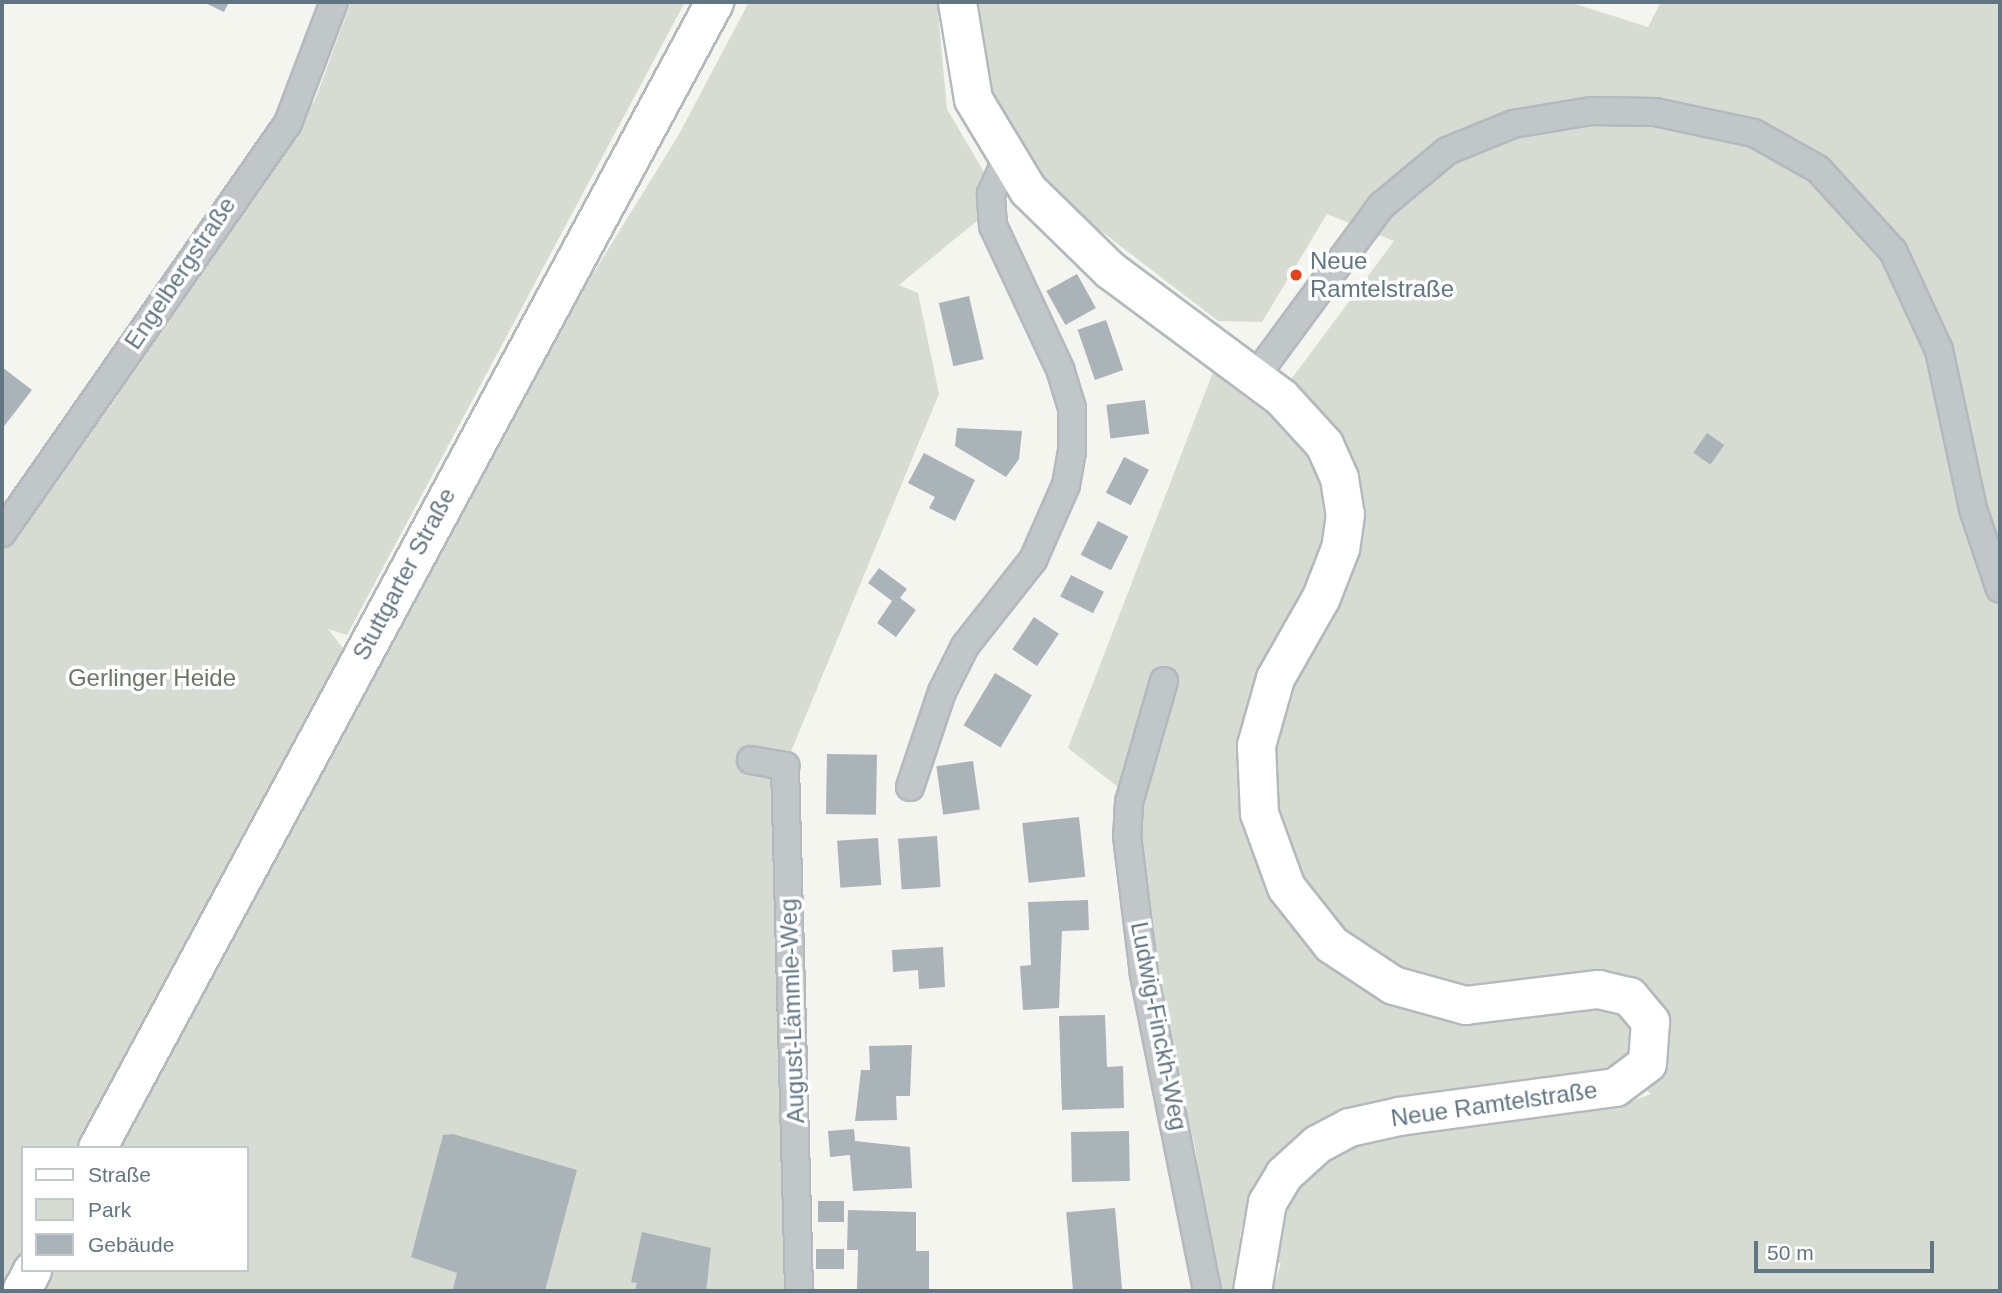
<!DOCTYPE html>
<meta charset="utf-8">
<style>
body{margin:0}
#map{position:relative;width:2002px;height:1293px;overflow:hidden;background:#f5f5f0;font-family:Helvetica,sans-serif}
div>[style]{position:absolute}
.green>*{inset:0;background:#d6dcd1}
.building>*{inset:0;background:#aab3b7;transform-origin:0 0}
.roads{filter:drop-shadow(2px 0 #b3b9bd) drop-shadow(-2px 0 #b3b9bd) drop-shadow(0 2px #b3b9bd) drop-shadow(0 -2px #b3b9bd)}
.street>*{height:26px;margin:-13px;padding:0 13px;transform-origin:13px;border-radius:13px;background:#c1c6c8}
.secondary>*{height:37px;margin:-18.5px;padding:0 18.5px;transform-origin:18.5px;border-radius:18.5px;background:#fff}
.dots>*{width:19px;height:19px;translate:-50% -50%;box-sizing:border-box;border:4px solid #fff;border-radius:50%}
span{translate:-50% -50%;white-space:nowrap;text-align:center;line-height:1.15;-webkit-text-stroke:7px #fff;paint-order:stroke}
.poi-label{font-size:24px;color:#617683}
.left{translate:0 -50%;text-align:left}
.street-label{font-size:24px;color:#617683}
.park-label{font-size:24px;color:#677a61}
.frame{position:absolute;inset:0;border:4px solid #617683;pointer-events:none}
.legend{position:absolute;left:21px;top:1146px;width:228px;height:126px;box-sizing:border-box;background:#fff;border:2px solid #c0c8cd;margin:0;padding:9px 12px;list-style:none;font-size:21px;color:#617683}
.legend li{display:flex;align-items:center;gap:14px;height:35px}
.legend b{width:35px;border:2px solid #c0c8cd}
.scale{position:absolute;left:1754px;top:1241px;width:180px;height:32px;box-sizing:border-box;border:4px solid #617683;border-top:0;padding-left:9px;font-size:21px;line-height:24px;white-space:nowrap;color:#617683;-webkit-text-stroke:5px #fff;paint-order:stroke}
</style>
<div id="map">
<div class="green">
<i style="clip-path:polygon(351px 2px,685px 2px,347px 635px,328px 629px,346px 652px,80px 1148px,23px 1148px,23px 1255px,2px 1291px,2px 542px,85px 423px,93px 429px,110px 406px,315px 100px)"></i>
<i style="clip-path:polygon(749px 2px,937px 2px,947px 109px,1001px 201px,899px 285px,918px 293px,939px 394px,785px 766px,799px 1291px,40px 1291px,51px 1270px,247px 1270px,247px 1148px,114px 1148px,446px 512px,678px 136px)"></i>
<i style="clip-path:polygon(975px 2px,1569px 2px,1648px 27px,1661px 2px,2000px 2px,2000px 1291px,1272px 1291px,1281px 1263px,1272px 1263px,1281px 1216px,1309px 1171px,1359px 1143px,1408px 1129px,1610px 1109px,1651px 1094px,1616px 1063px,1605px 1070px,1360px 1107px,1313px 1124px,1267px 1168px,1247px 1208px,1240px 1235px,1240px 1291px,1217px 1291px,1195px 1147px,1150px 969px,1136px 801px,1068px 748px,1213px 372px,1266px 413px,1394px 241px,1327px 214px,1262px 322px,1218px 321px,1084px 218px,1034px 170px,999px 120px,982px 59px)"></i>
</div>
<div class="building">
<i style="clip-path:polygon(203px 2px,229px 2px,224px 12px)"></i>
<i style="left:1077px;top:274px;width:39px;height:35px;rotate:61deg"></i>
<i style="left:969px;top:296px;width:65px;height:31px;rotate:77deg"></i>
<i style="left:1106px;top:320px;width:53px;height:30px;rotate:71deg"></i>
<i style="clip-path:polygon(2px 367px,32px 390px,2px 429px)"></i>
<i style="left:1145px;top:400px;width:34px;height:39px;rotate:83deg"></i>
<i style="clip-path:polygon(957px 428px,1022px 431px,1019px 459px,1006px 477px,955px 446px)"></i>
<i style="left:1707px;top:433px;width:21px;height:24px;rotate:35deg"></i>
<i style="clip-path:polygon(924px 453px,975px 480px,955px 521px,929px 508px,935px 497px,908px 483px)"></i>
<i style="left:1124px;top:457px;width:28px;height:40px;rotate:27deg"></i>
<i style="left:1098px;top:521px;width:34px;height:38px;rotate:27deg"></i>
<i style="clip-path:polygon(879px 568px,907px 589px,900px 598px,916px 610px,896px 637px,877px 623px,892px 601px,868px 583px)"></i>
<i style="left:1071px;top:575px;width:37px;height:24px;rotate:27deg"></i>
<i style="left:1034px;top:617px;width:30px;height:39px;rotate:34deg"></i>
<i style="left:995px;top:673px;width:43px;height:61px;rotate:31deg"></i>
<i style="left:827px;top:754px;width:50px;height:60px;rotate:1deg"></i>
<i style="left:973px;top:761px;width:49px;height:37px;rotate:82deg"></i>
<i style="left:1079px;top:817px;width:60px;height:57px;rotate:84deg"></i>
<i style="left:937px;top:836px;width:51px;height:39px;rotate:86deg"></i>
<i style="left:878px;top:838px;width:47px;height:41px;rotate:86deg"></i>
<i style="clip-path:polygon(1088px 900px,1089px 930px,1062px 931px,1059px 1008px,1023px 1010px,1020px 966px,1031px 965px,1028px 902px)"></i>
<i style="clip-path:polygon(943px 947px,945px 987px,919px 989px,918px 970px,893px 972px,892px 950px)"></i>
<i style="clip-path:polygon(1105px 1015px,1107px 1067px,1123px 1066px,1124px 1108px,1062px 1110px,1059px 1016px)"></i>
<i style="clip-path:polygon(912px 1045px,910px 1096px,896px 1096px,897px 1120px,855px 1121px,861px 1070px,870px 1070px,869px 1046px)"></i>
<i style="clip-path:polygon(854px 1129px,855px 1141px,910px 1147px,912px 1188px,853px 1191px,850px 1155px,830px 1157px,828px 1131px)"></i>
<i style="left:1129px;top:1131px;width:50px;height:58px;rotate:89deg"></i>
<i style="clip-path:polygon(453px 1134px,577px 1170px,545px 1291px,463px 1291px,453px 1289px,457px 1273px,411px 1257px,443px 1135px)"></i>
<i style="left:818px;top:1201px;width:26px;height:21px"></i>
<i style="left:1115px;top:1208px;width:83px;height:49px;rotate:85deg"></i>
<i style="clip-path:polygon(848px 1210px,916px 1212px,916px 1251px,929px 1251px,929px 1291px,857px 1290px,858px 1250px,847px 1250px)"></i>
<i style="clip-path:polygon(642px 1232px,711px 1248px,706px 1291px,635px 1291px,637px 1283px,631px 1282px)"></i>
<i style="left:816px;top:1249px;width:28px;height:20px"></i>
</div>
<div class="roads">
<div class="street">
<i style="left:1255px;top:377px;width:212px;rotate:-53.6deg"></i>
<i style="left:1381px;top:206px;width:86px;rotate:-39.8deg"></i>
<i style="left:1447px;top:151px;width:71px;rotate:-22.2deg"></i>
<i style="left:1513px;top:124px;width:79px;rotate:-9.5deg"></i>
<i style="left:1591px;top:111px;width:64px;rotate:0.9deg"></i>
<i style="left:1655px;top:112px;width:101px;rotate:12deg"></i>
<i style="left:1754px;top:133px;width:73px;rotate:29.4deg"></i>
<i style="left:1818px;top:169px;width:111px;rotate:47.6deg"></i>
<i style="left:1893px;top:251px;width:109px;rotate:65.1deg"></i>
<i style="left:1939px;top:350px;width:163px;rotate:77.9deg"></i>
<i style="left:1973px;top:509px;width:84px;rotate:71.4deg"></i>
<i style="left:2px;top:533px;width:500px;rotate:-55.1deg"></i>
<i style="left:288px;top:123px;width:129px;rotate:-69.2deg"></i>
<i style="left:1164px;top:681px;width:126px;rotate:106.1deg"></i>
<i style="left:1129px;top:802px;width:34px;rotate:93deg"></i>
<i style="left:1127px;top:836px;width:140px;rotate:83deg"></i>
<i style="left:1144px;top:975px;width:322px;rotate:78.7deg"></i>
<i style="left:751px;top:760px;width:35px;rotate:10deg"></i>
<i style="left:785px;top:766px;width:525px;rotate:88.47deg"></i>
<i style="left:910px;top:787px;width:100px;rotate:-71.4deg"></i>
<i style="left:942px;top:692px;width:51px;rotate:-63.4deg"></i>
<i style="left:965px;top:646px;width:110px;rotate:-51.7deg"></i>
<i style="left:1033px;top:560px;width:82px;rotate:-66.3deg"></i>
<i style="left:1066px;top:485px;width:34px;rotate:-80deg"></i>
<i style="left:1072px;top:452px;width:44px;rotate:-90deg"></i>
<i style="left:1072px;top:408px;width:39px;rotate:-107deg"></i>
<i style="left:1061px;top:371px;width:160px;rotate:-115.1deg"></i>
<i style="left:993px;top:226px;width:32px;rotate:-94deg"></i>
<i style="left:991px;top:194px;width:36px;rotate:-66deg"></i>
</div>
<div class="secondary">
<i style="left:957px;top:2px;width:98px;rotate:80.6deg"></i>
<i style="left:973px;top:99px;width:106px;rotate:58.9deg"></i>
<i style="left:1028px;top:190px;width:115px;rotate:44.3deg"></i>
<i style="left:1110px;top:270px;width:213px;rotate:36.6deg"></i>
<i style="left:1281px;top:397px;width:64px;rotate:47.5deg"></i>
<i style="left:1324px;top:444px;width:37px;rotate:66deg"></i>
<i style="left:1339px;top:478px;width:36px;rotate:81deg"></i>
<i style="left:1345px;top:514px;width:34px;rotate:98deg"></i>
<i style="left:1340px;top:548px;width:53px;rotate:111.2deg"></i>
<i style="left:1321px;top:597px;width:93px;rotate:119.6deg"></i>
<i style="left:1275px;top:678px;width:70px;rotate:105.8deg"></i>
<i style="left:1256px;top:745px;width:68px;rotate:87.5deg"></i>
<i style="left:1259px;top:813px;width:79px;rotate:70deg"></i>
<i style="left:1286px;top:887px;width:73px;rotate:51.7deg"></i>
<i style="left:1331px;top:944px;width:74px;rotate:33.5deg"></i>
<i style="left:1393px;top:985px;width:75px;rotate:15.5deg"></i>
<i style="left:1465px;top:1005px;width:134px;rotate:-6.9deg"></i>
<i style="left:1598px;top:989px;width:32px;rotate:13deg"></i>
<i style="left:1629px;top:996px;width:33px;rotate:50deg"></i>
<i style="left:1650px;top:1021px;width:42px;rotate:94.1deg"></i>
<i style="left:1647px;top:1063px;width:40px;rotate:143deg"></i>
<i style="left:1615px;top:1087px;width:218px;rotate:172.4deg"></i>
<i style="left:1399px;top:1116px;width:51px;rotate:167.6deg"></i>
<i style="left:1349px;top:1127px;width:36px;rotate:152deg"></i>
<i style="left:1317px;top:1144px;width:45px;rotate:137.7deg"></i>
<i style="left:1284px;top:1174px;width:33px;rotate:121deg"></i>
<i style="left:1267px;top:1202px;width:90px;rotate:99.6deg"></i>
<i style="left:97px;top:1148px;width:1302px;rotate:-61.7deg"></i>
<i style="left:21px;top:1291px;width:24px;rotate:-62deg"></i>
</div>
</div>
<div class="dots">
<i style="left:1296px;top:275px;background:#ee3e16"></i>
</div>
<div class="poi-label">
<span class="left" style="left:1310px;top:275px">Neue<br>Ramtelstraße</span>
</div>
<div class="street-label">
<span style="left:180px;top:273px;rotate:-56deg">Engelbergstraße</span>
<span style="left:404px;top:574px;rotate:-62deg">Stuttgarter Straße</span>
<span style="left:792px;top:1011px;rotate:-92deg">August-Lämmle-Weg</span>
<span style="left:1159px;top:1026px;rotate:79deg">Ludwig-Finckh-Weg</span>
<span style="left:1494px;top:1104px;rotate:-8deg">Neue Ramtelstraße</span>
</div>
<div class="park-label">
<span style="left:152px;top:678px">Gerlinger Heide</span>
</div>
<div class="frame"></div>
<ul class="legend">
<li><b style="height:9px;background:#fff"></b>Straße</li>
<li><b style="height:19px;background:#d6dcd1"></b>Park</li>
<li><b style="height:19px;background:#aab3b7"></b>Gebäude</li>
</ul>
<div class="scale">50 m</div>
</div>
